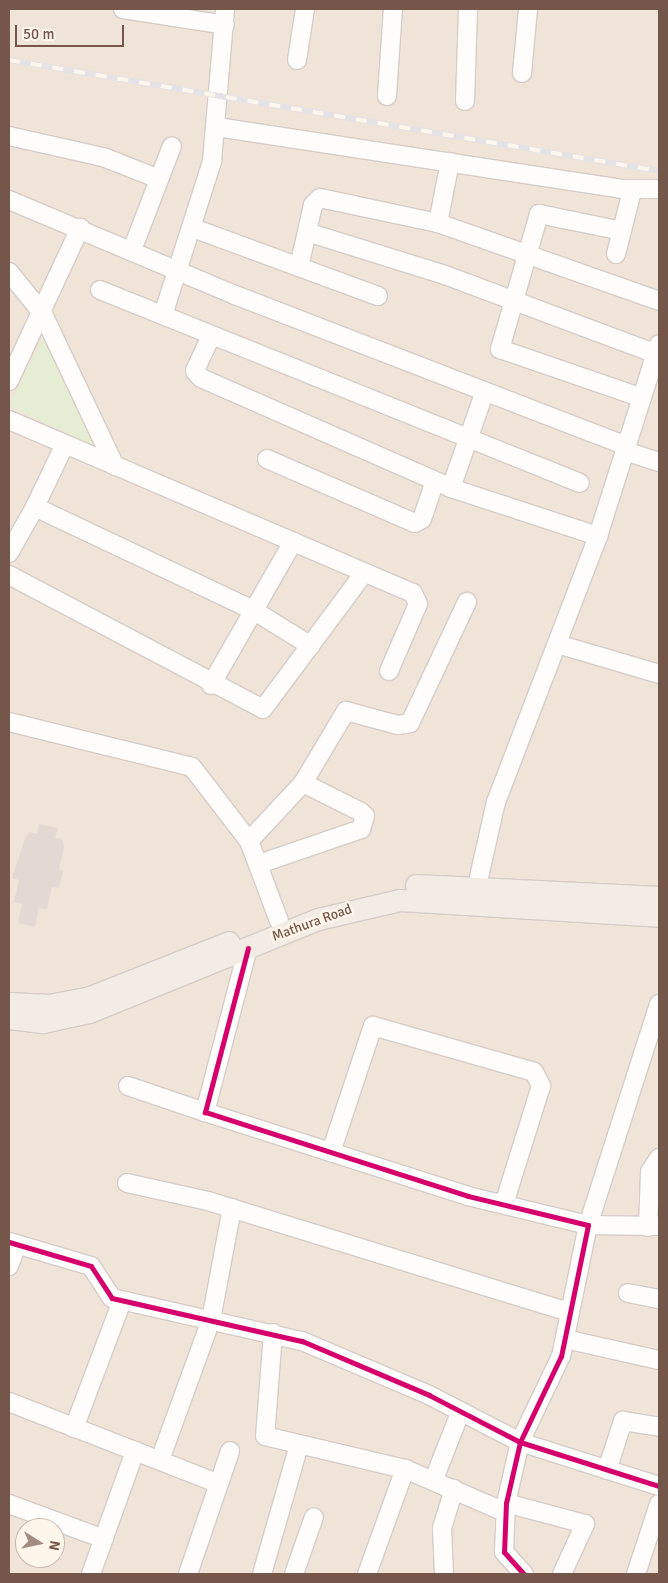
<!DOCTYPE html>
<style>
body{margin:0}
#map{position:relative;width:668px;height:1583px;overflow:hidden;background:#f7f1ea;font-family:Signika,sans-serif}
div>[style]{position:absolute}
.residential>*{inset:0;background:#f0e3d8}
.green>*{inset:0;background:#e5edd5}
.building>*{inset:0;background:#e3d9d2}
.roads{filter:drop-shadow(1px 0 #d6ccc7) drop-shadow(-1px 0 #d6ccc7) drop-shadow(0 1px #d6ccc7) drop-shadow(0 -1px #d6ccc7)}
.minor>*{height:18px;margin:-9px;padding:0 9px;transform-origin:9px;border-radius:9px;background:#fefdfc}
.major>*{height:21px;margin:-10.5px;padding:0 10.5px;transform-origin:10.5px;border-radius:10.5px;background:#f2ece5}
.rail>*{height:5.5px;margin-top:-2.75px;transform-origin:0;background:repeating-linear-gradient(90deg,#fff6eb 0 11px,#e4e2e4 0 22px);box-sizing:border-box;border-block:1px solid #e4e2e4}
.cycleway>*{height:5px;margin:-2.5px;padding:0 2.5px;transform-origin:2.5px;border-radius:2.5px;background:#d6006c}
span{translate:-50% -50%;white-space:nowrap;text-align:center;line-height:1.15;-webkit-text-stroke:5px #fff6eb;paint-order:stroke}
.street-label{font-size:14px;color:#75564a}
.frame{position:absolute;inset:0;border:10px solid #75564a;pointer-events:none}
.north{position:absolute;left:15px;top:1518px;width:50px;height:50px;box-sizing:border-box;background:#fff6eb;border:1px solid #c8b6ab;border-radius:50%;rotate:100deg;font-size:14px;font-weight:700;line-height:20px;text-align:center;color:#75564a}
.north::after{content:'';display:block;margin:auto;width:18px;height:22px;background:#a28c82;clip-path:polygon(50% 0,100% 100%,50% 72%,0 100%)}
.scale{position:absolute;left:15px;top:25px;width:109px;height:22px;box-sizing:border-box;border:2px solid #75564a;border-top:0;padding-left:6px;font-size:15px;line-height:18px;white-space:nowrap;color:#75564a;-webkit-text-stroke:4px #fff6eb;paint-order:stroke}
</style>
<div id="map">
<div class="residential">
<i style="clip-path:polygon(evenodd,9px 9px,659px 9px,659px 1574px,9px 1574px,9px 9px,25px 1528px,55px 1528px,55px 1558px,25px 1558px,25px 1528px)"></i>
</div>
<div class="green">
<i style="clip-path:polygon(45px 333px,99px 444px,96px 447px,9px 406px)"></i>
</div>
<div class="building">
<i style="clip-path:polygon(39px 824px,58px 828px,55px 838px,63px 840px,64px 847px,59px 870px,63px 871px,59px 888px,52px 887px,47px 909px,39px 908px,35px 927px,18px 923px,22px 904px,14px 902px,19px 880px,12px 878px,25px 838px,29px 832px,37px 834px)"></i>
</div>
<div class="roads">
<div class="minor">
<i style="left:123px;top:9px;width:103px;rotate:8.9deg"></i>
<i style="left:297px;top:60px;width:52px;rotate:-81.1deg"></i>
<i style="left:522px;top:73px;width:64px;rotate:-84.6deg"></i>
<i style="left:387px;top:96px;width:87px;rotate:-86.1deg"></i>
<i style="left:465px;top:101px;width:92px;rotate:-88.1deg"></i>
<i style="left:217px;top:127px;width:408px;rotate:8.7deg"></i>
<i style="left:620px;top:189px;width:39px"></i>
<i style="left:9px;top:136px;width:96px;rotate:12.6deg"></i>
<i style="left:103px;top:157px;width:60px;rotate:21.4deg"></i>
<i style="left:9px;top:200px;width:245px;rotate:22.8deg"></i>
<i style="left:235px;top:295px;width:420px;rotate:21.1deg"></i>
<i style="left:438px;top:223px;width:62px;rotate:-78.9deg"></i>
<i style="left:193px;top:228px;width:197px;rotate:20.2deg"></i>
<i style="left:622px;top:231px;width:85px;rotate:-168.4deg"></i>
<i style="left:539px;top:214px;width:141px;rotate:106.1deg"></i>
<i style="left:500px;top:349px;width:150px;rotate:19deg"></i>
<i style="left:307px;top:232px;width:145px;rotate:17.3deg"></i>
<i style="left:445px;top:275px;width:225px;rotate:20.5deg"></i>
<i style="left:132px;top:250px;width:111px;rotate:-69deg"></i>
<i style="left:616px;top:254px;width:65px;rotate:-75.7deg"></i>
<i style="left:299px;top:267px;width:64px;rotate:-77.3deg"></i>
<i style="left:313px;top:205px;width:10px;rotate:-45deg"></i>
<i style="left:320px;top:198px;width:121px;rotate:12deg"></i>
<i style="left:438px;top:223px;width:234px;rotate:19.4deg"></i>
<i style="left:9px;top:272px;width:54px;rotate:51deg"></i>
<i style="left:43px;top:314px;width:168px;rotate:64.7deg"></i>
<i style="left:100px;top:290px;width:517px;rotate:21.9deg"></i>
<i style="left:163px;top:315px;width:162px;rotate:-72.3deg"></i>
<i style="left:212px;top:161px;width:153px;rotate:-85.1deg"></i>
<i style="left:211px;top:336px;width:38px;rotate:115deg"></i>
<i style="left:195px;top:371px;width:9px;rotate:49deg"></i>
<i style="left:201px;top:378px;width:273px;rotate:23.7deg"></i>
<i style="left:451px;top:488px;width:155px;rotate:18.1deg"></i>
<i style="left:9px;top:381px;width:169px;rotate:-65.1deg"></i>
<i style="left:9px;top:420px;width:439px;rotate:23.2deg"></i>
<i style="left:413px;top:593px;width:12px;rotate:66deg"></i>
<i style="left:418px;top:604px;width:73px;rotate:113.4deg"></i>
<i style="left:65px;top:444px;width:70px;rotate:115.5deg"></i>
<i style="left:35px;top:507px;width:241px;rotate:25.3deg"></i>
<i style="left:253px;top:610px;width:68px;rotate:31.8deg"></i>
<i style="left:625px;top:451px;width:36px;rotate:18deg"></i>
<i style="left:267px;top:459px;width:161px;rotate:23.4deg"></i>
<i style="left:415px;top:523px;width:8px;rotate:-30deg"></i>
<i style="left:422px;top:519px;width:40px;rotate:-71.1deg"></i>
<i style="left:451px;top:488px;width:100px;rotate:-70.7deg"></i>
<i style="left:9px;top:553px;width:53px;rotate:-60.5deg"></i>
<i style="left:9px;top:575px;width:287px;rotate:27.8deg"></i>
<i style="left:263px;top:709px;width:169px;rotate:-53.4deg"></i>
<i style="left:557px;top:644px;width:106px;rotate:16.4deg"></i>
<i style="left:211px;top:685px;width:165px;rotate:-60.2deg"></i>
<i style="left:9px;top:722px;width:188px;rotate:13.8deg"></i>
<i style="left:192px;top:767px;width:93px;rotate:52.4deg"></i>
<i style="left:249px;top:841px;width:85px;rotate:69.4deg"></i>
<i style="left:249px;top:841px;width:79px;rotate:-47deg"></i>
<i style="left:303px;top:783px;width:84px;rotate:-59.2deg"></i>
<i style="left:346px;top:711px;width:54px;rotate:15.1deg"></i>
<i style="left:398px;top:725px;width:12px;rotate:-9deg"></i>
<i style="left:410px;top:723px;width:134px;rotate:-64.8deg"></i>
<i style="left:259px;top:864px;width:108px;rotate:-18.9deg"></i>
<i style="left:361px;top:829px;width:14px;rotate:-73deg"></i>
<i style="left:365px;top:816px;width:6px;rotate:-135deg"></i>
<i style="left:361px;top:812px;width:65px;rotate:-153.4deg"></i>
<i style="left:477px;top:886px;width:86px;rotate:-77.3deg"></i>
<i style="left:496px;top:802px;width:285px;rotate:-69deg"></i>
<i style="left:598px;top:536px;width:201px;rotate:-72.4deg"></i>
<i style="left:248px;top:948px;width:170px;rotate:104.7deg"></i>
<i style="left:205px;top:1112px;width:276px;rotate:17.7deg"></i>
<i style="left:468px;top:1196px;width:123px;rotate:13.6deg"></i>
<i style="left:588px;top:1225px;width:134px;rotate:101.6deg"></i>
<i style="left:561px;top:1356px;width:95px;rotate:115.5deg"></i>
<i style="left:520px;top:1442px;width:63px;rotate:102.9deg"></i>
<i style="left:506px;top:1503px;width:49px;rotate:92.3deg"></i>
<i style="left:504px;top:1552px;width:30px;rotate:48deg"></i>
<i style="left:659px;top:1004px;width:232px;rotate:107.8deg"></i>
<i style="left:588px;top:1225px;width:71px;rotate:0.8deg"></i>
<i style="left:128px;top:1086px;width:81px;rotate:18.7deg"></i>
<i style="left:331px;top:1152px;width:133px;rotate:-71.6deg"></i>
<i style="left:373px;top:1026px;width:167px;rotate:15.9deg"></i>
<i style="left:534px;top:1072px;width:16px;rotate:63deg"></i>
<i style="left:541px;top:1086px;width:124px;rotate:107.4deg"></i>
<i style="left:127px;top:1183px;width:83px;rotate:12.5deg"></i>
<i style="left:208px;top:1201px;width:377px;rotate:17.1deg"></i>
<i style="left:648px;top:1227px;width:55px;rotate:-87.9deg"></i>
<i style="left:650px;top:1172px;width:17px;rotate:-57deg"></i>
<i style="left:9px;top:1242px;width:85px;rotate:16.3deg"></i>
<i style="left:91px;top:1266px;width:38px;rotate:57deg"></i>
<i style="left:112px;top:1298px;width:195px;rotate:12.8deg"></i>
<i style="left:302px;top:1341px;width:138px;rotate:23deg"></i>
<i style="left:429px;top:1395px;width:102px;rotate:27.3deg"></i>
<i style="left:520px;top:1442px;width:146px;rotate:17.6deg"></i>
<i style="left:9px;top:1266px;width:23px;rotate:-70deg"></i>
<i style="left:628px;top:1293px;width:32px;rotate:11deg"></i>
<i style="left:273px;top:1333px;width:103px;rotate:94.4deg"></i>
<i style="left:265px;top:1436px;width:144px;rotate:13.3deg"></i>
<i style="left:405px;top:1469px;width:109px;rotate:23.3deg"></i>
<i style="left:565px;top:1339px;width:96px;rotate:12.6deg"></i>
<i style="left:9px;top:1402px;width:225px;rotate:21.3deg"></i>
<i style="left:74px;top:1428px;width:136px;rotate:-69.3deg"></i>
<i style="left:160px;top:1460px;width:149px;rotate:-70deg"></i>
<i style="left:211px;top:1320px;width:114px;rotate:-79.4deg"></i>
<i style="left:607px;top:1470px;width:52px;rotate:-71.9deg"></i>
<i style="left:623px;top:1421px;width:36px;rotate:9deg"></i>
<i style="left:434px;top:1479px;width:71px;rotate:-68.5deg"></i>
<i style="left:506px;top:1503px;width:82px;rotate:14.9deg"></i>
<i style="left:585px;top:1524px;width:55px;rotate:114.7deg"></i>
<i style="left:9px;top:1504px;width:101px;rotate:20.2deg"></i>
<i style="left:91px;top:1574px;width:131px;rotate:-70.3deg"></i>
<i style="left:188px;top:1574px;width:130px;rotate:-71.1deg"></i>
<i style="left:262px;top:1574px;width:134px;rotate:-74deg"></i>
<i style="left:294px;top:1574px;width:60px;rotate:-70.7deg"></i>
<i style="left:367px;top:1574px;width:112px;rotate:-70.1deg"></i>
<i style="left:444px;top:1574px;width:46px;rotate:-92.5deg"></i>
<i style="left:442px;top:1528px;width:41px;rotate:-72.9deg"></i>
<i style="left:636px;top:1574px;width:74px;rotate:-71.8deg"></i>
</div>
<div class="major">
<i style="left:416px;top:885px;width:243px;rotate:2.8deg"></i>
<i style="left:9px;top:1003px;width:40px;rotate:2.9deg"></i>
<i style="left:49px;top:1005px;width:42px;rotate:-11deg"></i>
<i style="left:90px;top:997px;width:149px;rotate:-21.6deg"></i>
<i style="left:9px;top:1018px;width:34px;rotate:7deg"></i>
<i style="left:43px;top:1022px;width:47px;rotate:-12.3deg"></i>
<i style="left:89px;top:1012px;width:247px;rotate:-22.1deg"></i>
<i style="left:318px;top:919px;width:84px;rotate:-13deg"></i>
<i style="left:400px;top:900px;width:259px;rotate:3.5deg"></i>
</div>
</div>
<div class="rail">
<i style="left:9px;top:60px;width:659px;rotate:9.69deg"></i>
</div>
<div class="cycleway">
<i style="left:248px;top:948px;width:170px;rotate:104.7deg"></i>
<i style="left:205px;top:1112px;width:276px;rotate:17.7deg"></i>
<i style="left:468px;top:1196px;width:123px;rotate:13.6deg"></i>
<i style="left:588px;top:1225px;width:134px;rotate:101.6deg"></i>
<i style="left:561px;top:1356px;width:95px;rotate:115.5deg"></i>
<i style="left:520px;top:1442px;width:63px;rotate:102.9deg"></i>
<i style="left:506px;top:1503px;width:49px;rotate:92.3deg"></i>
<i style="left:504px;top:1552px;width:30px;rotate:48deg"></i>
<i style="left:9px;top:1242px;width:85px;rotate:16.3deg"></i>
<i style="left:91px;top:1266px;width:38px;rotate:57deg"></i>
<i style="left:112px;top:1298px;width:195px;rotate:12.8deg"></i>
<i style="left:302px;top:1341px;width:138px;rotate:23deg"></i>
<i style="left:429px;top:1395px;width:102px;rotate:27.3deg"></i>
<i style="left:520px;top:1442px;width:146px;rotate:17.6deg"></i>
</div>
<div class="street-label">
<span style="left:312px;top:923px;rotate:-20deg">Mathura Road</span>
</div>
<div class="frame"></div>
<div class="north">N</div>
<div class="scale">50 m</div>
</div>
